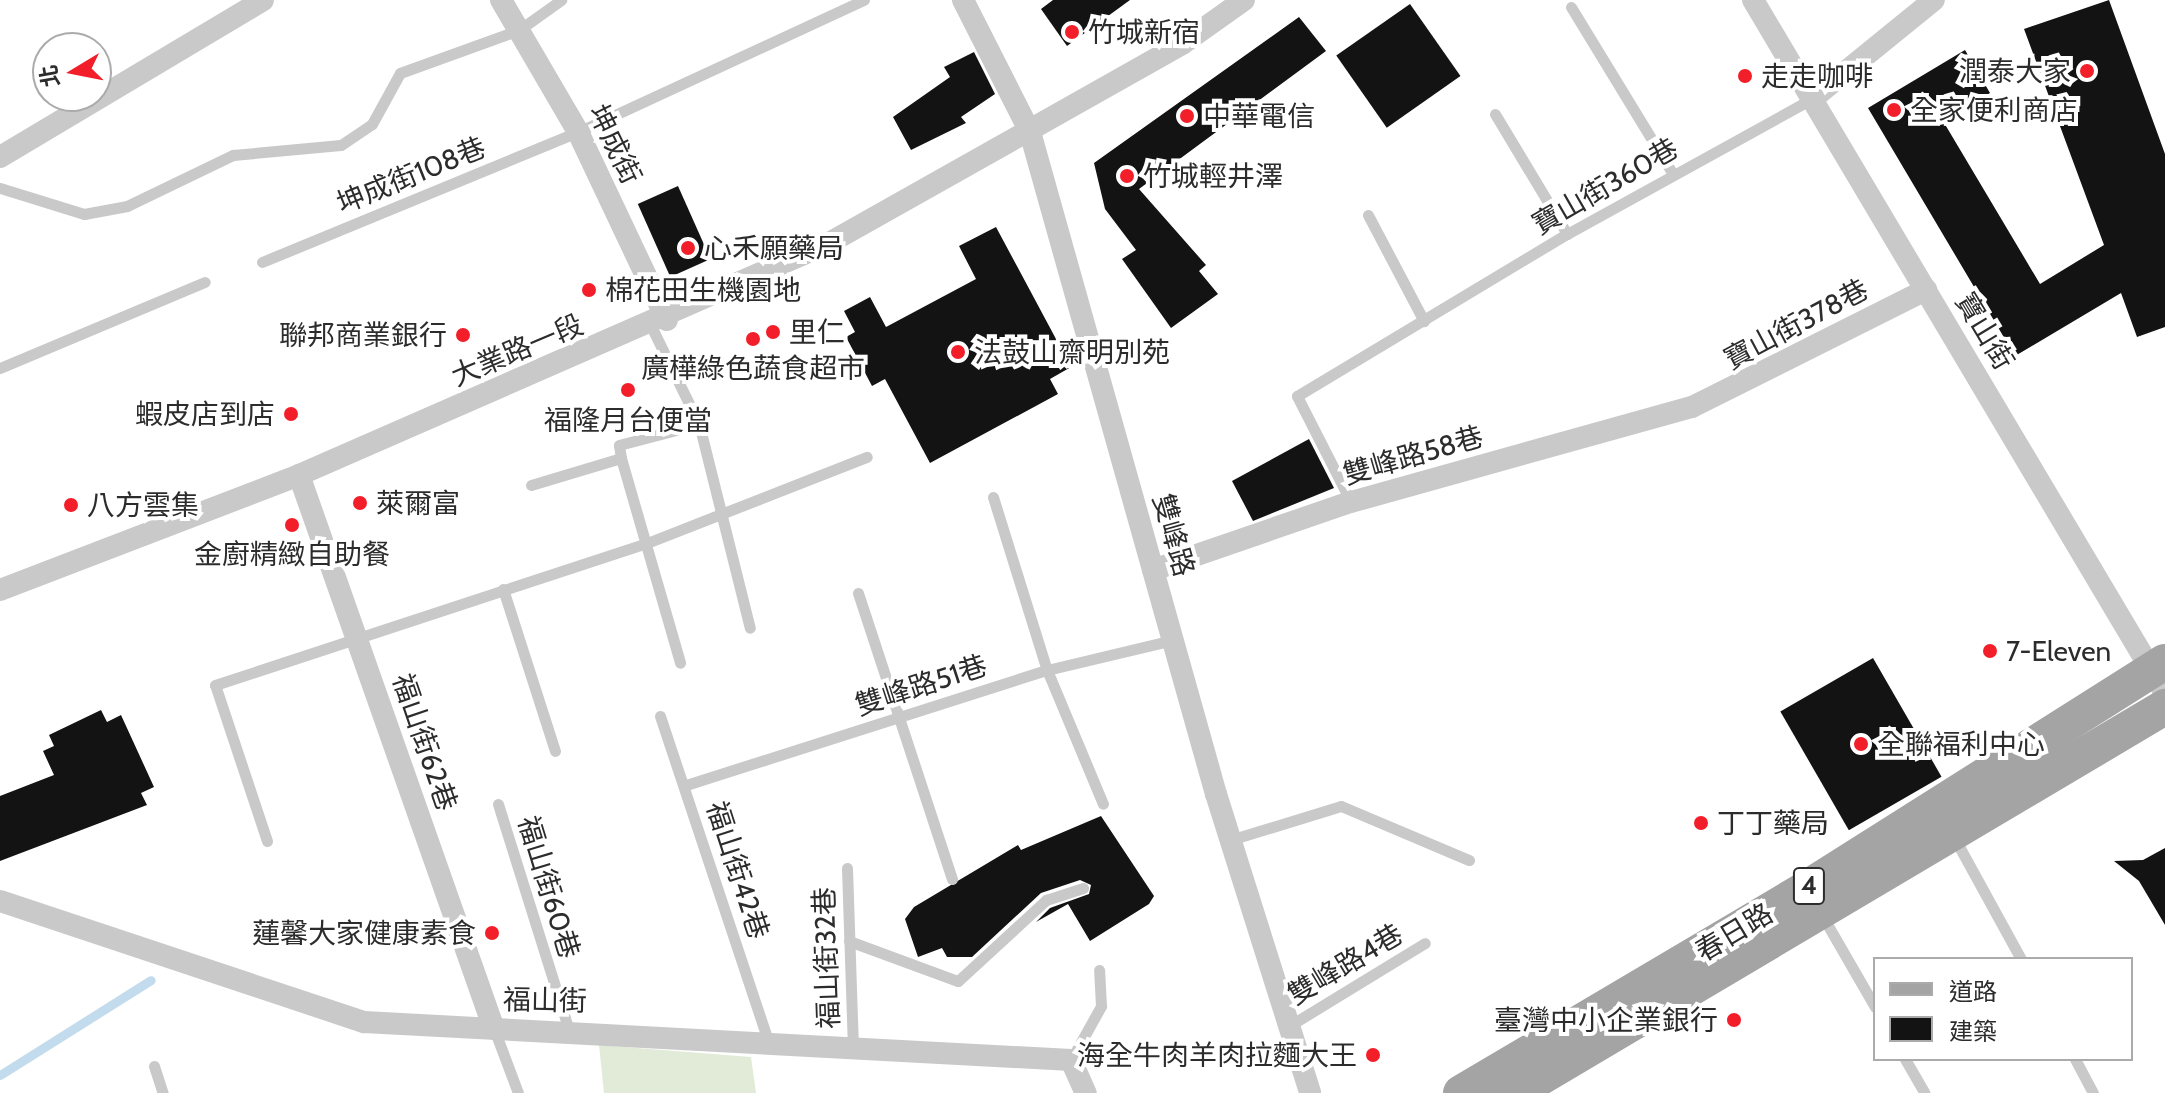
<!DOCTYPE html>
<meta charset="utf-8">
<style>
body{margin:0}
#map{position:relative;width:2165px;height:1093px;overflow:hidden;background:#fff;font-family:Cabin,"Noto Sans TC",sans-serif}
div>[style]{position:absolute}
.green>*{inset:0;background:#e2ebd8}
.stream>*{height:9px;margin:-4.5px;padding:0 4.5px;transform-origin:4.5px;border-radius:4.5px;background:#c2dbed}
.building>*{inset:0;background:#131313;transform-origin:0 0}
.service>*{height:11px;margin:-5.5px;padding:0 5.5px;transform-origin:5.5px;border-radius:5.5px;background:#c9c9c9}
.minor>*{height:22px;margin:-11px;padding:0 11px;transform-origin:11px;border-radius:11px;background:#c9c9c9}
.primary>*{height:36px;margin:-18px;padding:0 18px;transform-origin:18px;border-radius:18px;background:#a4a4a4}
.dots>*{width:22px;height:22px;translate:-50% -50%;box-sizing:border-box;border:4px solid #fff;border-radius:50%}
span{translate:-50% -50%;white-space:nowrap;text-align:center;line-height:1.15;-webkit-text-stroke:8px #fff;paint-order:stroke}
.shield-label span{padding:2px 6px;background:#fff;border:2px solid;border-radius:6px;-webkit-text-stroke-width:0}
.shield-label{font-size:26px;color:#2c2c2c;font-weight:700}
.poi-label{font-size:28px;color:#2c2c2c}
.left{translate:0 -50%;text-align:left}
.right{translate:-100% -50%;text-align:right}
.street-label{font-size:28px;color:#2c2c2c}
.legend{position:absolute;left:1873px;top:957px;width:260px;height:104px;box-sizing:border-box;background:#fff;border:2px solid #ababab;margin:0;padding:10px 14px;list-style:none;font-size:24px;color:#2c2c2c}
.legend li{display:flex;align-items:center;gap:16px;height:40px}
.legend b{width:40px;border:2px solid #ababab}
.north{position:absolute;left:32px;top:32px;width:80px;height:80px;box-sizing:border-box;background:#fff;border:2px solid #ababab;border-radius:50%;rotate:260deg;font-size:22px;font-weight:700;line-height:32px;text-align:center;color:#2c2c2c}
.north::after{content:'';display:block;margin:auto;width:28px;height:36px;background:#f21f2a;clip-path:polygon(50% 0,100% 100%,50% 72%,0 100%)}
</style>
<div id="map">
<div class="green">
<i style="clip-path:polygon(599px 1045px,751px 1057px,756px 1093px,604px 1093px)"></i>
</div>
<div class="stream">
<i style="left:0;top:1075px;width:178px;rotate:-32.2deg"></i>
</div>
<div class="building">
<i style="clip-path:polygon(1053px 0,1130px 0,1067px 46px,1041px 9px)"></i>
<i style="clip-path:polygon(2109px 0,2165px 154px,2165px 327px,2137px 337px,2121px 293px,2015px 356px,1868px 108px,1965px 50px,1990px 93px,1943px 121px,2040px 284px,2104px 245px,2024px 29px)"></i>
<i style="left:1410px;top:4px;width:88px;height:90px;rotate:55deg"></i>
<i style="clip-path:polygon(1299px 17px,1326px 51px,1139px 189px,1206px 265px,1199px 271px,1218px 294px,1171px 328px,1122px 259px,1136px 250px,1105px 209px,1094px 163px)"></i>
<i style="clip-path:polygon(974px 52px,995px 94px,961px 117px,966px 123px,911px 150px,893px 117px,950px 77px,944px 67px)"></i>
<i style="left:678px;top:186px;width:80px;height:44px;rotate:66deg"></i>
<i style="clip-path:polygon(996px 227px,1071px 367px,1050px 379px,1058px 394px,930px 463px,885px 379px,872px 386px,846px 337px,855px 332px,844px 311px,870px 297px,886px 327px,976px 279px,959px 246px)"></i>
<i style="clip-path:polygon(1309px 439px,1334px 488px,1253px 521px,1232px 481px)"></i>
<i style="left:1873px;top:658px;width:137px;height:107px;rotate:60deg"></i>
<i style="clip-path:polygon(101px 710px,107px 722px,121px 715px,154px 787px,141px 793px,147px 805px,0 861px,0 796px,54px 775px,43px 751px,54px 746px,49px 735px)"></i>
<i style="clip-path:polygon(1101px 816px,1154px 896px,1149px 904px,1090px 941px,1068px 904px,1036px 922px,1050px 908px,1089px 894px,1091px 885px,1080px 880px,1041px 893px,972px 957px,947px 957px,942px 948px,918px 957px,905px 919px,914px 907px,1018px 845px,1021px 850px)"></i>
<i style="clip-path:polygon(2165px 848px,2165px 925px,2139px 881px,2114px 861px,2143px 860px)"></i>
</div>
<div class="service">
<i style="left:1571px;top:7px;width:196px;rotate:58.6deg"></i>
<i style="left:1495px;top:114px;width:140px;rotate:59deg"></i>
<i style="left:0;top:188px;width:88px;rotate:17.2deg"></i>
<i style="left:84px;top:214px;width:44px;rotate:-10.5deg"></i>
<i style="left:127px;top:206px;width:118px;rotate:-25.7deg"></i>
<i style="left:233px;top:155px;width:108px;rotate:-5.3deg"></i>
<i style="left:341px;top:145px;width:37px;rotate:-34deg"></i>
<i style="left:372px;top:124px;width:58px;rotate:-61.2deg"></i>
<i style="left:400px;top:73px;width:127px;rotate:-19.9deg"></i>
<i style="left:519px;top:30px;width:52px;rotate:-35.5deg"></i>
<i style="left:1368px;top:215px;width:120px;rotate:62.2deg"></i>
<i style="left:262px;top:262px;width:342px;rotate:-22.4deg"></i>
<i style="left:578px;top:132px;width:315px;rotate:-24.8deg"></i>
<i style="left:651px;top:326px;width:109px;rotate:63.9deg"></i>
<i style="left:699px;top:424px;width:210px;rotate:76deg"></i>
<i style="left:0;top:368px;width:222px;rotate:-22.8deg"></i>
<i style="left:621px;top:458px;width:213px;rotate:73.9deg"></i>
<i style="left:531px;top:485px;width:94px;rotate:-16.7deg"></i>
<i style="left:621px;top:458px;width:13px;rotate:-99deg"></i>
<i style="left:619px;top:445px;width:83px;rotate:-14.7deg"></i>
<i style="left:993px;top:497px;width:181px;rotate:72.7deg"></i>
<i style="left:1047px;top:670px;width:145px;rotate:67.3deg"></i>
<i style="left:1351px;top:502px;width:119px;rotate:-117deg"></i>
<i style="left:1297px;top:396px;width:315px;rotate:-31deg"></i>
<i style="left:1567px;top:234px;width:280px;rotate:-28.9deg"></i>
<i style="left:503px;top:589px;width:170px;rotate:72.2deg"></i>
<i style="left:858px;top:593px;width:301px;rotate:71.8deg"></i>
<i style="left:660px;top:716px;width:342px;rotate:71.6deg"></i>
<i style="left:686px;top:785px;width:379px;rotate:-17.7deg"></i>
<i style="left:1047px;top:670px;width:130px;rotate:-13.4deg"></i>
<i style="left:498px;top:804px;width:238px;rotate:72.6deg"></i>
<i style="left:1955px;top:839px;width:137px;rotate:61.2deg"></i>
<i style="left:1230px;top:840px;width:116px;rotate:-17deg"></i>
<i style="left:1341px;top:806px;width:139px;rotate:22.9deg"></i>
<i style="left:267px;top:841px;width:164px;rotate:-108.4deg"></i>
<i style="left:215px;top:685px;width:455px;rotate:-18.2deg"></i>
<i style="left:647px;top:543px;width:236px;rotate:-21.4deg"></i>
<i style="left:847px;top:868px;width:178px;rotate:88.1deg"></i>
<i style="left:1823px;top:917px;width:104px;rotate:60deg"></i>
<i style="left:849px;top:941px;width:116px;rotate:20.2deg"></i>
<i style="left:958px;top:981px;width:120px;rotate:-42.6deg"></i>
<i style="left:1046px;top:900px;width:39px;rotate:-18deg"></i>
<i style="left:1289px;top:1026px;width:159px;rotate:-31.4deg"></i>
<i style="left:494px;top:1029px;width:68px;rotate:69.4deg"></i>
<i style="left:1905px;top:1059px;width:39px;rotate:60deg"></i>
<i style="left:2075px;top:1059px;width:38px;rotate:62deg"></i>
<i style="left:1071px;top:1060px;width:62px;rotate:-60.9deg"></i>
<i style="left:1101px;top:1006px;width:36px;rotate:-93deg"></i>
<i style="left:154px;top:1066px;width:28px;rotate:72deg"></i>
</div>
<div class="minor">
<i style="left:501px;top:0;width:153px;rotate:59.7deg"></i>
<i style="left:578px;top:132px;width:208px;rotate:64.7deg"></i>
<i style="left:963px;top:0;width:148px;rotate:63.1deg"></i>
<i style="left:1030px;top:132px;width:688px;rotate:74.31deg"></i>
<i style="left:1216px;top:794px;width:313px;rotate:72.5deg"></i>
<i style="left:1753px;top:0;width:806px;rotate:59.27deg"></i>
<i style="left:1812px;top:99px;width:157px;rotate:-39.1deg"></i>
<i style="left:0;top:157px;width:306px;rotate:-30.8deg"></i>
<i style="left:299px;top:475px;width:587px;rotate:70.61deg"></i>
<i style="left:1153px;top:570px;width:209px;rotate:-19deg"></i>
<i style="left:1351px;top:502px;width:354px;rotate:-15.6deg"></i>
<i style="left:1692px;top:407px;width:262px;rotate:-26.6deg"></i>
<i style="left:0;top:590px;width:320px;rotate:-21deg"></i>
<i style="left:299px;top:475px;width:579px;rotate:-23.64deg"></i>
<i style="left:829px;top:243px;width:405px;rotate:-29.4deg"></i>
<i style="left:1182px;top:44px;width:76px;rotate:-35.4deg"></i>
<i style="left:0;top:901px;width:384px;rotate:18.4deg"></i>
<i style="left:364px;top:1022px;width:708px;rotate:3.08deg"></i>
<i style="left:1071px;top:1060px;width:36px;rotate:66deg"></i>
</div>
<div class="primary">
<i style="left:1461px;top:1093px;width:402px;rotate:-30.6deg"></i>
<i style="left:1807px;top:888px;width:423px;rotate:-32.3deg"></i>
<i style="left:1514px;top:1093px;width:757px;rotate:-30.67deg"></i>
</div>
<div class="dots">
<i style="left:1072px;top:32px;background:#f21f2a"></i>
<i style="left:2087px;top:71px;background:#f21f2a"></i>
<i style="left:1745px;top:76px;background:#f21f2a"></i>
<i style="left:1894px;top:110px;background:#f21f2a"></i>
<i style="left:1187px;top:116px;background:#f21f2a"></i>
<i style="left:1127px;top:176px;background:#f21f2a"></i>
<i style="left:688px;top:248px;background:#f21f2a"></i>
<i style="left:589px;top:290px;background:#f21f2a"></i>
<i style="left:773px;top:332px;background:#f21f2a"></i>
<i style="left:463px;top:335px;background:#f21f2a"></i>
<i style="left:753px;top:339px;background:#f21f2a"></i>
<i style="left:958px;top:352px;background:#f21f2a"></i>
<i style="left:628px;top:390px;background:#f21f2a"></i>
<i style="left:291px;top:414px;background:#f21f2a"></i>
<i style="left:360px;top:503px;background:#f21f2a"></i>
<i style="left:71px;top:505px;background:#f21f2a"></i>
<i style="left:292px;top:525px;background:#f21f2a"></i>
<i style="left:1990px;top:651px;background:#f21f2a"></i>
<i style="left:1861px;top:744px;background:#f21f2a"></i>
<i style="left:1701px;top:823px;background:#f21f2a"></i>
<i style="left:492px;top:933px;background:#f21f2a"></i>
<i style="left:1734px;top:1020px;background:#f21f2a"></i>
<i style="left:1373px;top:1055px;background:#f21f2a"></i>
</div>
<div class="shield-label">
<span style="left:1809px;top:886px">4</span>
</div>
<div class="poi-label">
<span class="left" style="left:1088px;top:32px">竹城新宿</span>
<span class="right" style="left:2071px;top:71px">潤泰大家</span>
<span class="left" style="left:1761px;top:76px">走走咖啡</span>
<span class="left" style="left:1910px;top:110px">全家便利商店</span>
<span class="left" style="left:1203px;top:116px">中華電信</span>
<span class="left" style="left:1143px;top:176px">竹城輕井澤</span>
<span class="left" style="left:704px;top:248px">心禾願藥局</span>
<span class="left" style="left:605px;top:290px">棉花田生機園地</span>
<span class="left" style="left:789px;top:332px">里仁</span>
<span class="right" style="left:447px;top:335px">聯邦商業銀行</span>
<span class="left" style="left:974px;top:352px">法鼓山齋明別苑</span>
<span style="left:753px;top:368px">廣樺綠色蔬食超市</span>
<span class="right" style="left:275px;top:414px">蝦皮店到店</span>
<span style="left:628px;top:420px">福隆月台便當</span>
<span class="left" style="left:376px;top:503px">萊爾富</span>
<span class="left" style="left:87px;top:505px">八方雲集</span>
<span style="left:292px;top:554px">金廚精緻自助餐</span>
<span class="left" style="left:2006px;top:651px">7-Eleven</span>
<span class="left" style="left:1877px;top:744px">全聯福利中心</span>
<span class="left" style="left:1717px;top:823px">丁丁藥局</span>
<span class="right" style="left:476px;top:933px">蓮馨大家健康素食</span>
<span class="right" style="left:1718px;top:1020px">臺灣中小企業銀行</span>
<span class="right" style="left:1357px;top:1055px">海全牛肉羊肉拉麵大王</span>
</div>
<div class="street-label">
<span style="left:615px;top:144px;rotate:64deg">坤成街</span>
<span style="left:411px;top:175px;rotate:-22deg">坤成街108巷</span>
<span style="left:1605px;top:186px;rotate:-30deg">寶山街360巷</span>
<span style="left:1796px;top:324px;rotate:-28deg">寶山街378巷</span>
<span style="left:1985px;top:331px;rotate:59deg">寶山街</span>
<span style="left:517px;top:350px;rotate:-23deg">大業路一段</span>
<span style="left:1413px;top:455px;rotate:-16deg">雙峰路58巷</span>
<span style="left:1174px;top:535px;rotate:74deg">雙峰路</span>
<span style="left:921px;top:685px;rotate:-18deg">雙峰路51巷</span>
<span style="left:425px;top:742px;rotate:71deg">福山街62巷</span>
<span style="left:738px;top:870px;rotate:72deg">福山街42巷</span>
<span style="left:549px;top:887px;rotate:73deg">福山街60巷</span>
<span style="left:1734px;top:932px;rotate:-31deg">春日路</span>
<span style="left:826px;top:958px;rotate:-92deg">福山街32巷</span>
<span style="left:1345px;top:964px;rotate:-31deg">雙峰路4巷</span>
<span style="left:545px;top:1000px;rotate:1deg">福山街</span>
</div>
<ul class="legend">
<li><b style="height:10px;background:#a4a4a4"></b>道路</li>
<li><b style="height:22px;background:#131313"></b>建築</li>
</ul>
<div class="north">北</div>
</div>
